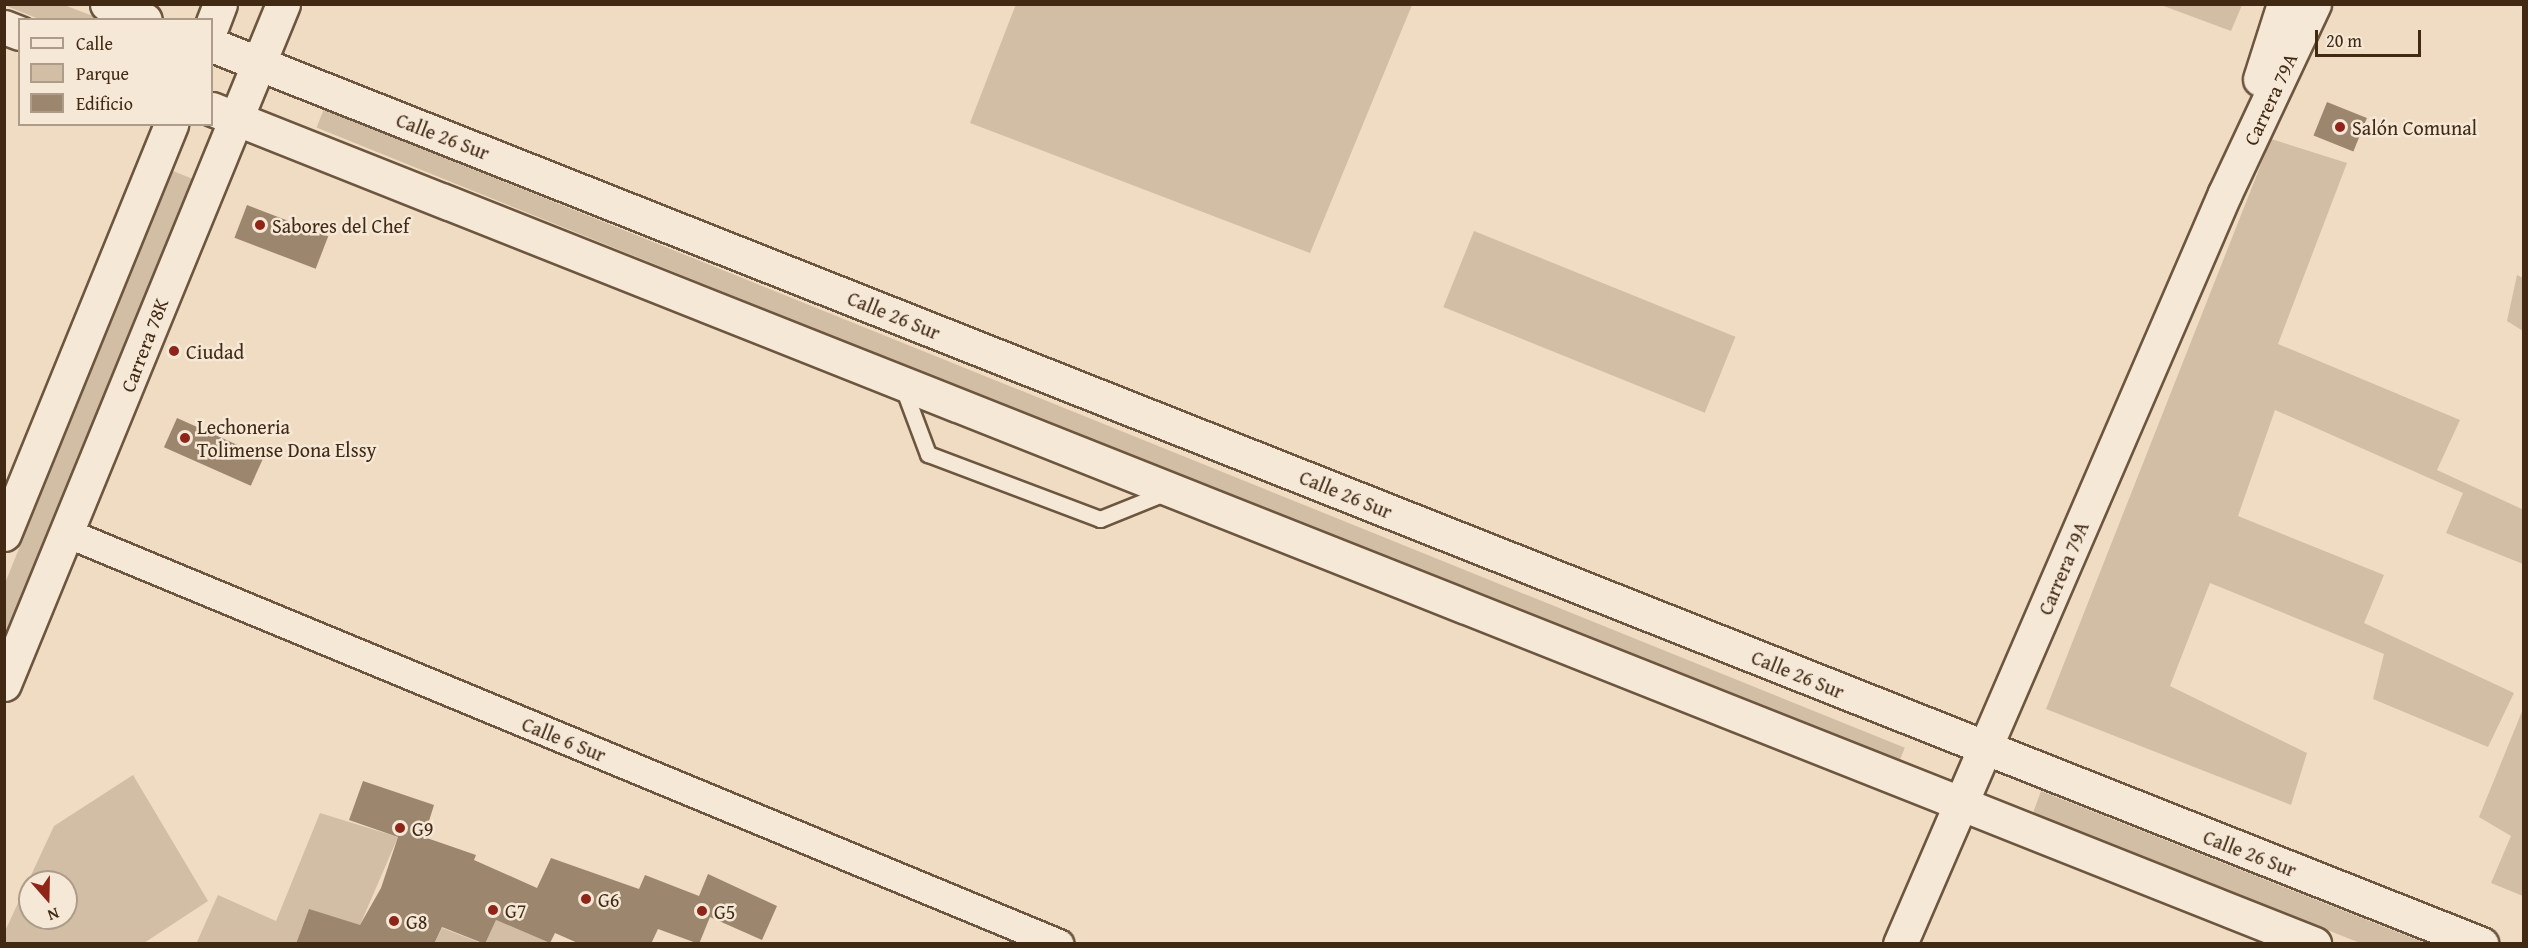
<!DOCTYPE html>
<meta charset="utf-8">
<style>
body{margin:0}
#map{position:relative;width:2528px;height:948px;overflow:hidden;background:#f0dcc2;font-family:"Gentium Book Plus",serif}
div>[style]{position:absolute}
.green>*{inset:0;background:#d2bea4;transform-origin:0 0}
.building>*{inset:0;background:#9c866e;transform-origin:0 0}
.roads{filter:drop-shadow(2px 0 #6d563f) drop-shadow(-2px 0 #6d563f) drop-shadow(0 2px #6d563f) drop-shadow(0 -2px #6d563f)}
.lane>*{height:15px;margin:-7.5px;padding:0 7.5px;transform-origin:7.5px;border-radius:7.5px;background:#f5e8d7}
.street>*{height:28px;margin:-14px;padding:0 14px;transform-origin:14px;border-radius:14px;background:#f5e8d7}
.secondary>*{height:33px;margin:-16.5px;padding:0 16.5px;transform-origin:16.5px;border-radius:16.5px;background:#f5e8d7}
.dots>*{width:16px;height:16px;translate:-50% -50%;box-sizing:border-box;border:3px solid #f5e8d7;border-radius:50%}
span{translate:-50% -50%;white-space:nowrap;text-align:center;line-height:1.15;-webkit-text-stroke:5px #f5e8d7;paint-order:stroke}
.street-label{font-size:20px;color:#412913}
.poi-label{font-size:20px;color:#412913}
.left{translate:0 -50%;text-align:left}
.frame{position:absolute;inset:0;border:6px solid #412913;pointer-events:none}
.legend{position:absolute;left:18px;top:18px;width:195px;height:108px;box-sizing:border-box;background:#f5e8d7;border:2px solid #ad9c89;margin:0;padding:8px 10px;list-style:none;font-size:18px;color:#412913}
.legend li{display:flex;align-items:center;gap:12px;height:30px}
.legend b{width:30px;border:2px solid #ad9c89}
.north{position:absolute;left:18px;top:870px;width:60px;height:60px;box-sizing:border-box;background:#f5e8d7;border:2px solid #ad9c89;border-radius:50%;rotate:160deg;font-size:16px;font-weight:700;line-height:24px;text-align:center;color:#412913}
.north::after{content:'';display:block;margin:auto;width:21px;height:27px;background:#8f2418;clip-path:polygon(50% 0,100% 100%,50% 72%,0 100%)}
.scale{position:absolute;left:2315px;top:30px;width:106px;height:27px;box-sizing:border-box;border:3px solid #412913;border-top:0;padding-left:8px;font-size:18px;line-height:21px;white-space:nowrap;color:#412913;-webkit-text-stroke:4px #f5e8d7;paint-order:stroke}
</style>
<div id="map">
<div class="green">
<i style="clip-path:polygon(1016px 4px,1412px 4px,1412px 5px,1310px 253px,970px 123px)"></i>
<i style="clip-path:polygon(4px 5px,64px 5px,101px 19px,39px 19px)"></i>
<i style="clip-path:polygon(2161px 5px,2242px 5px,2231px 31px)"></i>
<i style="left:324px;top:109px;width:1705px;height:20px;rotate:22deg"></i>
<i style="clip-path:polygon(2271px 139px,2347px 163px,2278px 344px,2460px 420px,2437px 470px,2524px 510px,2523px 564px,2446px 533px,2463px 493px,2275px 410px,2238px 516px,2384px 575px,2364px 623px,2514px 693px,2488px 747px,2373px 699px,2384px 654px,2210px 583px,2170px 686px,2307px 753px,2291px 805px,2046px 709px)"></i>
<i style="clip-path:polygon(173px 171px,193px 179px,5px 636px,5px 583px)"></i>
<i style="left:1474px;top:231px;width:282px;height:82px;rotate:22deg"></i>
<i style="clip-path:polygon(2517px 275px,2523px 278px,2523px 331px,2507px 321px)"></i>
<i style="clip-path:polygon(2523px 709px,2522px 823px,2523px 896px,2491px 883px,2511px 836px,2479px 817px)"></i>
<i style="clip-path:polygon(evenodd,133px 775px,208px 901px,144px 943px,5px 943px,5px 931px,54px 826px,133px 775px,30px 882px,66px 882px,66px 918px,30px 918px,30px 882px)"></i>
<i style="clip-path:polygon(2041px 791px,2425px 943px,2360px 943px,2033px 813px)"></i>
<i style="clip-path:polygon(320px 813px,398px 837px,360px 925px,296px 943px,196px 944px,218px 895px,276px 921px)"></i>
<i style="clip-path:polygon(496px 920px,550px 943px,580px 944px,485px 944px)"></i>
<i style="clip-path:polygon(442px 928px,481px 943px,434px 944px)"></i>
</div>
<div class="building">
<i style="left:2327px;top:102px;width:43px;height:36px;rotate:22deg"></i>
<i style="left:247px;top:205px;width:87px;height:35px;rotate:21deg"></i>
<i style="left:177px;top:418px;width:95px;height:32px;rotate:24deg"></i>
<i style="clip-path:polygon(363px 781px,434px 805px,424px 837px,476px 855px,474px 860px,537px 888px,551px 858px,639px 889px,645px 875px,699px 896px,708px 874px,777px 906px,762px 940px,710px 917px,699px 944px,658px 929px,651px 944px,580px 944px,555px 933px,550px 943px,496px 920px,485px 944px,442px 927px,434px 944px,296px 944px,309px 909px,360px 925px,381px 888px,398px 837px,349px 820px)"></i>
</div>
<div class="roads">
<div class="lane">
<i style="left:902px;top:385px;width:74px;rotate:69.4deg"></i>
<i style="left:928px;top:454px;width:184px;rotate:20.7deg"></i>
<i style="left:1100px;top:519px;width:72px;rotate:-21.9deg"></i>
</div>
<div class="street">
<i style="left:69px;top:534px;width:1072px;rotate:22.5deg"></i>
</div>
<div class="secondary">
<i style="left:107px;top:4px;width:41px;rotate:22.8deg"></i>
<i style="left:212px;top:25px;width:22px;rotate:-69deg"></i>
<i style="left:4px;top:27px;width:17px;rotate:21deg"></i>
<i style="left:212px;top:45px;width:2441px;rotate:21.61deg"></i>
<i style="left:2260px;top:79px;width:79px;rotate:-72.3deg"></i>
<i style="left:212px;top:109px;width:2262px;rotate:21.66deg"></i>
<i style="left:4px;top:534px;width:443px;rotate:-67.8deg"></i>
<i style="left:4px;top:684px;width:735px;rotate:-67.69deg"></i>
<i style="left:1900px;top:944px;width:818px;rotate:-66.6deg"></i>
<i style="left:2225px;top:193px;width:209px;rotate:-64.8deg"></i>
</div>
</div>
<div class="dots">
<i style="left:2340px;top:127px;background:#8f2418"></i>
<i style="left:260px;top:225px;background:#8f2418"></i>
<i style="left:174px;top:351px;background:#8f2418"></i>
<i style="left:185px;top:438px;background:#8f2418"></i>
<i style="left:400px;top:828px;background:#8f2418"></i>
<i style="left:586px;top:899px;background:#8f2418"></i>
<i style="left:493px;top:910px;background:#8f2418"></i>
<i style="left:702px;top:911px;background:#8f2418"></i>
<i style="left:394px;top:921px;background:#8f2418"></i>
</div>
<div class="street-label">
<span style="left:2270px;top:99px;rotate:-65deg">Carrera 79A</span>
<span style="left:443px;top:136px;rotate:21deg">Calle 26 Sur</span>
<span style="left:894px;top:315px;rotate:22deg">Calle 26 Sur</span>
<span style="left:144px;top:345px;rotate:-69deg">Carrera 78K</span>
<span style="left:1346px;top:494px;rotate:22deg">Calle 26 Sur</span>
<span style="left:2063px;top:568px;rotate:-67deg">Carrera 79A</span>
<span style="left:1798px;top:674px;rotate:22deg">Calle 26 Sur</span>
<span style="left:564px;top:739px;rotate:22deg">Calle 6 Sur</span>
<span style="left:2250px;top:853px;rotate:21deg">Calle 26 Sur</span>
</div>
<div class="poi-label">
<span class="left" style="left:2352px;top:127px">Salón Comunal</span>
<span class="left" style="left:272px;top:225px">Sabores del Chef</span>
<span class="left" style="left:186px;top:351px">Ciudad</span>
<span class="left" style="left:197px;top:438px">Lechoneria<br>Tolimense Dona Elssy</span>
<span class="left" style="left:412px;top:828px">G9</span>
<span class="left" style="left:598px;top:899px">G6</span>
<span class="left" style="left:505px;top:910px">G7</span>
<span class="left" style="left:714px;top:911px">G5</span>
<span class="left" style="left:406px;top:921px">G8</span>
</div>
<div class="frame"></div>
<ul class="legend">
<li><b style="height:8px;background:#f5e8d7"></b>Calle</li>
<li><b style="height:16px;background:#d2bea4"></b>Parque</li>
<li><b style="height:16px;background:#9c866e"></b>Edificio</li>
</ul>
<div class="north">N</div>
<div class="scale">20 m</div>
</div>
